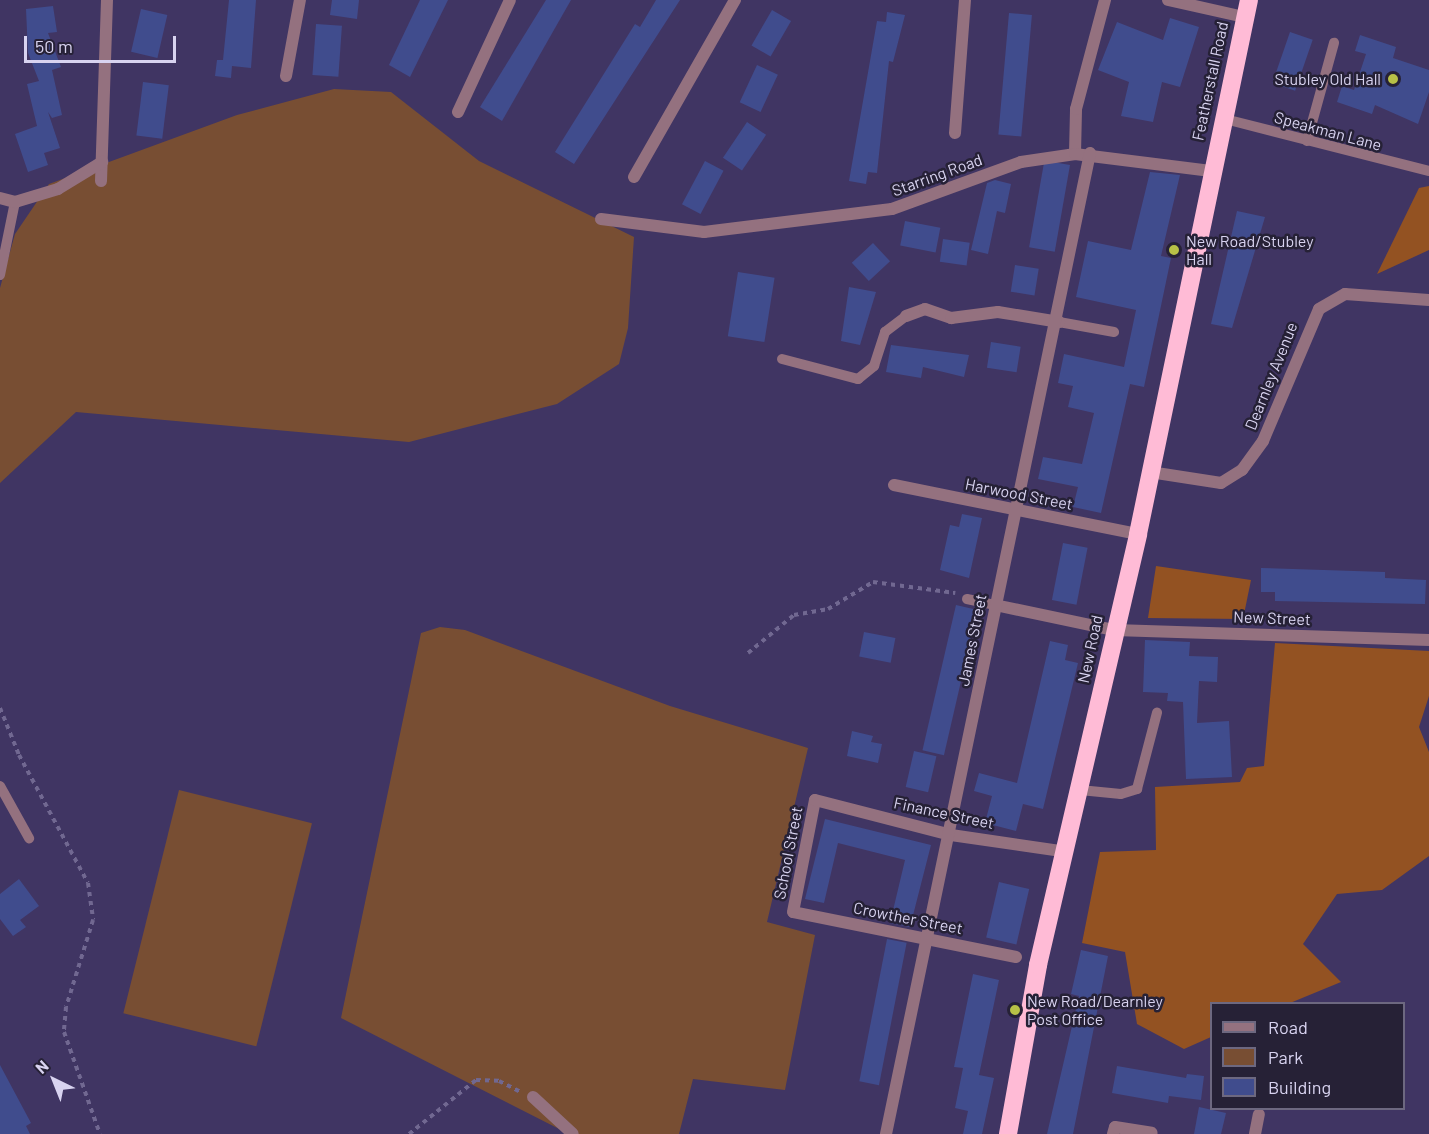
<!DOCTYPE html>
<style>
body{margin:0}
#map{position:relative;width:1429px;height:1134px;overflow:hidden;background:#403563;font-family:Barlow,sans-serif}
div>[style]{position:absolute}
.green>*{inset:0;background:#784e33;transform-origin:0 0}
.forest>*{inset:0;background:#935222}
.building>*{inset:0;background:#404c8d;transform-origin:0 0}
.path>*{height:4px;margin-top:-2px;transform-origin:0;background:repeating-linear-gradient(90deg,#716891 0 4.5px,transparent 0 9px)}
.lane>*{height:10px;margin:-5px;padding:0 5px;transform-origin:5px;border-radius:5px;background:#94717f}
.street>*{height:12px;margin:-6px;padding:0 6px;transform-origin:6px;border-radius:6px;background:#94717f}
.highway>*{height:18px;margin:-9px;padding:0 9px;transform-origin:9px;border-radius:9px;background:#ffbbd6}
.dots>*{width:16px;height:16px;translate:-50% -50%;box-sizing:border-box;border:3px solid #262136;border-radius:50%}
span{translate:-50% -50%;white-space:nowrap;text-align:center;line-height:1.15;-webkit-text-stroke:5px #262136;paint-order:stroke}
.poi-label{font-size:16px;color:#d8d3f0}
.right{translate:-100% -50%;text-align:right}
.left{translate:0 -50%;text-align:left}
.street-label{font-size:16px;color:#d8d3f0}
.legend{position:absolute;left:1210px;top:1002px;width:195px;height:108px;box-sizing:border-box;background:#262136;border:2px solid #6d6880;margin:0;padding:8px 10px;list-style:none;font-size:18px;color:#d8d3f0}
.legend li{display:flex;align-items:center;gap:12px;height:30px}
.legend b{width:30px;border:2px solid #6d6880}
.north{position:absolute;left:24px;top:1050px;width:60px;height:60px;-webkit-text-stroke:4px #262136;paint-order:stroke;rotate:317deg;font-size:16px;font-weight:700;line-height:24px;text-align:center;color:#d8d3f0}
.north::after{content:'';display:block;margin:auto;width:21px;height:27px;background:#d8d3f0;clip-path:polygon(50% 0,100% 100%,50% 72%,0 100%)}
.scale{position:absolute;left:24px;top:36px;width:152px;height:27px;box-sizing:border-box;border:3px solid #d8d3f0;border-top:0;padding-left:8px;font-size:18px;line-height:21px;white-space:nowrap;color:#d8d3f0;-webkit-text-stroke:4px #262136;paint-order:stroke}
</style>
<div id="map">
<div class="green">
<i style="clip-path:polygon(334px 89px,391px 92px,479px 161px,634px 237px,628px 328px,619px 364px,557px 404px,409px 442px,76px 412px,0 483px,0 288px,15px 234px,49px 184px,237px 115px)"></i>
<i style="clip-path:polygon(440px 627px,465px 630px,670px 706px,808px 748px,767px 922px,815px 935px,785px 1090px,693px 1079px,679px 1134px,569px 1134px,341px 1018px,421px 633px)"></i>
<i style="left:179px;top:790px;width:137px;height:230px;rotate:14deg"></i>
</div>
<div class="forest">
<i style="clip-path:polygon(1429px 186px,1429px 250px,1377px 274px,1419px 188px)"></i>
<i style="clip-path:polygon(1156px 566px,1251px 580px,1243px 619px,1148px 618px)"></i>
<i style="clip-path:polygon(1275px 643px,1429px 651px,1429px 696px,1419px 727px,1429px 752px,1429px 856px,1382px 890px,1337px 894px,1303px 944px,1341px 982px,1290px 1003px,1212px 1004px,1211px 1037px,1184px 1049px,1137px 1024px,1125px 952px,1082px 943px,1100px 852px,1156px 850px,1155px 787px,1240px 782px,1247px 768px,1264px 766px)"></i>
</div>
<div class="building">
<i style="clip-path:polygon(229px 0,256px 0,251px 68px,232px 66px,231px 78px,215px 76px,217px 60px,223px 60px)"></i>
<i style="clip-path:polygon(332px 0,359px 0,357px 19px,330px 15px)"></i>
<i style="clip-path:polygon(420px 0,448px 0,410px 77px,389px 65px)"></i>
<i style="clip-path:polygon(546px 0,571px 0,502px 121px,480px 107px)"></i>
<i style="clip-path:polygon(656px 0,680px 0,574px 164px,555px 152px,635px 24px,640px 27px)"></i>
<i style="clip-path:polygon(53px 6px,57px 32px,48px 33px,61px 67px,52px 70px,62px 115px,52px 118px,48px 112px,60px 148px,44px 153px,48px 165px,28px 172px,15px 134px,37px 126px,27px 84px,39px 81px,28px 53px,26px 9px)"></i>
<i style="left:141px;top:9px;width:27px;height:44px;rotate:13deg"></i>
<i style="left:772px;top:10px;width:22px;height:41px;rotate:30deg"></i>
<i style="clip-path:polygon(887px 12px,905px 15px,893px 62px,889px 61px,877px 173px,868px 172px,866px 184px,849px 181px,877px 21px,886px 22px)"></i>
<i style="left:1009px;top:13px;width:23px;height:122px;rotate:5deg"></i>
<i style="clip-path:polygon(1170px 18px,1199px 27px,1180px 87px,1162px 82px,1153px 122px,1121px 116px,1129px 82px,1098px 70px,1117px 22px,1163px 40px)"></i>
<i style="left:316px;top:24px;width:26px;height:51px;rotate:4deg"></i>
<i style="left:1290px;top:32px;width:24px;height:54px;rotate:19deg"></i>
<i style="clip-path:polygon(1360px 35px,1396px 47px,1393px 58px,1429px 70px,1429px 92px,1418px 124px,1375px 105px,1372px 114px,1337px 102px,1342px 86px,1354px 90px,1366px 54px,1355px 51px)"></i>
<i style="left:757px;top:65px;width:23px;height:41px;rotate:25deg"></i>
<i style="left:143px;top:82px;width:26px;height:54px;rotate:7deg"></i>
<i style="left:747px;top:122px;width:23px;height:43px;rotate:34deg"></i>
<i style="left:705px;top:161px;width:21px;height:49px;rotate:28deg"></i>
<i style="left:1070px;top:165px;width:88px;height:26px;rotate:100deg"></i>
<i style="clip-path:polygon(1150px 172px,1180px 175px,1161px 256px,1171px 258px,1144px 387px,1130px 384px,1101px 513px,1073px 507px,1078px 487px,1038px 479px,1043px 457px,1082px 464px,1094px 413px,1068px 407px,1073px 386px,1058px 383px,1064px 354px,1124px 367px,1136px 310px,1076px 297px,1088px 241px,1131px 250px)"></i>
<i style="clip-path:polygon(995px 180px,1011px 184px,1005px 213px,997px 211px,988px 254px,971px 250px,987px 183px)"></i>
<i style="clip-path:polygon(1237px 211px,1265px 217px,1232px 328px,1211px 324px)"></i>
<i style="left:905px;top:221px;width:36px;height:25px;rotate:11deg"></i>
<i style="left:943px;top:239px;width:27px;height:23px;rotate:8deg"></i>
<i style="left:873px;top:243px;width:25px;height:29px;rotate:47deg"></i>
<i style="left:1015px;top:265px;width:24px;height:27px;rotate:9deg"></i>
<i style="left:738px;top:272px;width:37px;height:65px;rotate:9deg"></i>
<i style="clip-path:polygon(849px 287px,876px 292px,860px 345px,841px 341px)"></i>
<i style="left:991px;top:342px;width:30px;height:26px;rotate:9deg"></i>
<i style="clip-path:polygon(891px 345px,969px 355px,964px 377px,923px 367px,921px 378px,886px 372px)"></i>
<i style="clip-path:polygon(962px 514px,982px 518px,969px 578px,940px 570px,950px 525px,959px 527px)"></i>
<i style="left:1063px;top:543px;width:25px;height:58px;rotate:11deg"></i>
<i style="clip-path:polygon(1261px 568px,1385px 572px,1385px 578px,1426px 580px,1425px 604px,1275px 601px,1275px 592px,1261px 592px)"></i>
<i style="left:956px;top:605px;width:22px;height:149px;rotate:13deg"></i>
<i style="left:864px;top:632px;width:32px;height:25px;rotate:11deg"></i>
<i style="clip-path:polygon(1145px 640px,1190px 642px,1189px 656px,1218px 657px,1217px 682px,1199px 681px,1197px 723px,1229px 721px,1232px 777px,1186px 779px,1183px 702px,1167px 701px,1168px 693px,1143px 692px)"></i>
<i style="clip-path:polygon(1050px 641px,1068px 645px,1065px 660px,1078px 663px,1043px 809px,1023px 804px,1016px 831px,985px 823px,992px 796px,974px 791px,979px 773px,1017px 783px)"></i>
<i style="clip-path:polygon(852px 731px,873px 736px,871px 742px,882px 744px,878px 763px,847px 756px)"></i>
<i style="left:914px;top:751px;width:23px;height:37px;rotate:13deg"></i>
<i style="clip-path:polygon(825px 819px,931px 845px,910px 927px,890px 923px,905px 860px,838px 843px,824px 903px,805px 899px)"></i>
<i style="clip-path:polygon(19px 879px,39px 906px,20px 920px,26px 927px,13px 936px,0 919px,0 894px)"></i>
<i style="left:999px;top:882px;width:31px;height:57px;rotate:13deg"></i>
<i style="left:887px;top:939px;width:20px;height:145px;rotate:11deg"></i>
<i style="clip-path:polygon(1081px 950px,1108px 956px,1073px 1134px,1047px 1134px,1079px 996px,1071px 994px)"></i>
<i style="clip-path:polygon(973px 974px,999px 980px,979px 1075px,994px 1078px,982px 1134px,963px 1134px,968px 1111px,955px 1108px,963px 1068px,954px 1067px)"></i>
<i style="clip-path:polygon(0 1065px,31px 1123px,26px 1126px,30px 1134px,0 1134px)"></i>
<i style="clip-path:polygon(1117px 1066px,1186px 1078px,1187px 1074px,1204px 1076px,1201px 1100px,1169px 1096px,1168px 1103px,1112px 1093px)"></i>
<i style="clip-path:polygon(1199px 1107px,1226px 1113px,1221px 1134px,1194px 1134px)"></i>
</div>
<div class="path">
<i style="left:748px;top:653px;width:60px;rotate:-39.6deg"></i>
<i style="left:794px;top:615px;width:35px;rotate:-10deg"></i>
<i style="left:828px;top:609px;width:52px;rotate:-31deg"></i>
<i style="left:873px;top:582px;width:83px;rotate:7.6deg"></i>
<i style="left:0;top:708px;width:51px;rotate:68deg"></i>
<i style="left:19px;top:755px;width:145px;rotate:61.7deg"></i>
<i style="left:88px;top:883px;width:37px;rotate:82deg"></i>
<i style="left:93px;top:920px;width:91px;rotate:107.2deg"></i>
<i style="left:66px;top:1007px;width:25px;rotate:95deg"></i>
<i style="left:64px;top:1032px;width:108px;rotate:70.6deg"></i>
<i style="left:409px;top:1134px;width:86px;rotate:-38.9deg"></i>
<i style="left:476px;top:1080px;width:23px;rotate:2deg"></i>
<i style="left:499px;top:1081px;width:25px;rotate:27deg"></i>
</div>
<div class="lane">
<i style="left:1221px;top:118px;width:215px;rotate:14.3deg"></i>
<i style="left:1307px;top:141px;width:102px;rotate:-74.6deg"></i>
<i style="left:0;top:275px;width:75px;rotate:-78.4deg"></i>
<i style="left:1059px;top:322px;width:56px;rotate:10.3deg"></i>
<i style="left:782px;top:359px;width:79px;rotate:14.7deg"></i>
<i style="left:858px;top:379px;width:21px;rotate:-39deg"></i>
<i style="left:874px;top:366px;width:36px;rotate:-72deg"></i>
<i style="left:885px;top:332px;width:26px;rotate:-37deg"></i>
<i style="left:967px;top:599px;width:29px;rotate:12deg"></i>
<i style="left:0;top:786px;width:60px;rotate:60.9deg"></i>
<i style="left:1080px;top:790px;width:41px;rotate:5.6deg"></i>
<i style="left:1121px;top:794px;width:17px;rotate:-17deg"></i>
<i style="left:1137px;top:789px;width:79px;rotate:-75.3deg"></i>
</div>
<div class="street">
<i style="left:1168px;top:0;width:78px;rotate:12.6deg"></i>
<i style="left:286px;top:76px;width:77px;rotate:-79.6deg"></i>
<i style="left:458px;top:112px;width:123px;rotate:-65.1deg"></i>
<i style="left:955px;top:133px;width:133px;rotate:-85.7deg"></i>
<i style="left:1075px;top:154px;width:45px;rotate:-88.7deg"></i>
<i style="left:1076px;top:109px;width:113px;rotate:-75.1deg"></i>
<i style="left:634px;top:177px;width:204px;rotate:-60.3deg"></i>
<i style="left:101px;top:181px;width:181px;rotate:-88.1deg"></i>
<i style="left:0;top:198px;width:16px;rotate:15deg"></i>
<i style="left:15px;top:202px;width:45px;rotate:-16.8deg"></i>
<i style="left:58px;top:189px;width:52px;rotate:-31.5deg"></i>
<i style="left:601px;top:219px;width:104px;rotate:7.2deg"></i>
<i style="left:704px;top:232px;width:189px;rotate:-7deg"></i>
<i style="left:892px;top:209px;width:137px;rotate:-20deg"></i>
<i style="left:1021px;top:162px;width:55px;rotate:-8.4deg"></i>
<i style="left:1075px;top:154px;width:137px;rotate:7.1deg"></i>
<i style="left:906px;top:316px;width:20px;rotate:-20deg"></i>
<i style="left:925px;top:309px;width:28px;rotate:19deg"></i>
<i style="left:951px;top:318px;width:47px;rotate:-7.3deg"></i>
<i style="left:998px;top:312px;width:62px;rotate:9.3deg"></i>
<i style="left:1150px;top:472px;width:72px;rotate:8.8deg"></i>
<i style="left:1221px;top:483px;width:25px;rotate:-32deg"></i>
<i style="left:1242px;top:470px;width:36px;rotate:-54deg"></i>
<i style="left:1263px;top:441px;width:143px;rotate:-67deg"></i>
<i style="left:1319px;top:309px;width:30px;rotate:-30deg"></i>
<i style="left:1345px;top:294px;width:84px;rotate:4.1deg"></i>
<i style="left:894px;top:485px;width:249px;rotate:11.4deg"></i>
<i style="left:995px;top:605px;width:122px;rotate:11.9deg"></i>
<i style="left:1114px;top:630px;width:315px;rotate:1.8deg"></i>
<i style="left:1016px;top:957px;width:227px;rotate:-168.6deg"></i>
<i style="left:793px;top:912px;width:114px;rotate:-78.9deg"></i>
<i style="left:815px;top:800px;width:140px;rotate:14.4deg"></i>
<i style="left:951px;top:835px;width:117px;rotate:8.3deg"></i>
<i style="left:533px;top:1097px;width:54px;rotate:42.8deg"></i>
<i style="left:886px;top:1134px;width:1002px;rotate:-78.25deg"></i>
<i style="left:1113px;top:1134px;width:7px;rotate:-74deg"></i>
<i style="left:1115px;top:1127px;width:37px;rotate:9deg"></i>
<i style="left:1255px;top:1134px;width:20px;rotate:-79deg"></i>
</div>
<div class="highway">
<i style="left:1008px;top:1134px;width:172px;rotate:-79.9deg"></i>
<i style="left:1038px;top:965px;width:442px;rotate:-76.9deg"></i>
<i style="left:1138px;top:534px;width:545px;rotate:-78.26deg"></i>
</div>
<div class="dots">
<i style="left:1393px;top:79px;background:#b8c147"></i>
<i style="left:1174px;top:250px;background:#b8c147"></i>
<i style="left:1015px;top:1010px;background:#b8c147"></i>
</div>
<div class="poi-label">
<span class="right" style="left:1381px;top:79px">Stubley Old Hall</span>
<span class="left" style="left:1186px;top:250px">New Road/Stubley<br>Hall</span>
<span class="left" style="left:1027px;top:1010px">New Road/Dearnley<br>Post Office</span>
</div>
<div class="street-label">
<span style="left:1210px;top:81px;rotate:-78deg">Featherstall Road</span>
<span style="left:1328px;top:131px;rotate:15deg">Speakman Lane</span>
<span style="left:937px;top:175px;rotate:-20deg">Starring Road</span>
<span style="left:1271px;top:376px;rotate:-68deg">Dearnley Avenue</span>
<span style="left:1019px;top:494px;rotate:11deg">Harwood Street</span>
<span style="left:1272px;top:618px;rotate:2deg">New Street</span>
<span style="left:972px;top:640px;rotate:-79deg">James Street</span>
<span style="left:1090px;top:649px;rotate:-78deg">New Road</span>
<span style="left:944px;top:813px;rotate:12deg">Finance Street</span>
<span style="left:788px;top:853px;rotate:-79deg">School Street</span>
<span style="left:908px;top:918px;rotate:11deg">Crowther Street</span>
</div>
<ul class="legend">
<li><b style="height:8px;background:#94717f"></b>Road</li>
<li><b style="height:16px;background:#784e33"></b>Park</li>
<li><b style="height:16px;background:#404c8d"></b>Building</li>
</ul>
<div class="north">N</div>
<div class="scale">50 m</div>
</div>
